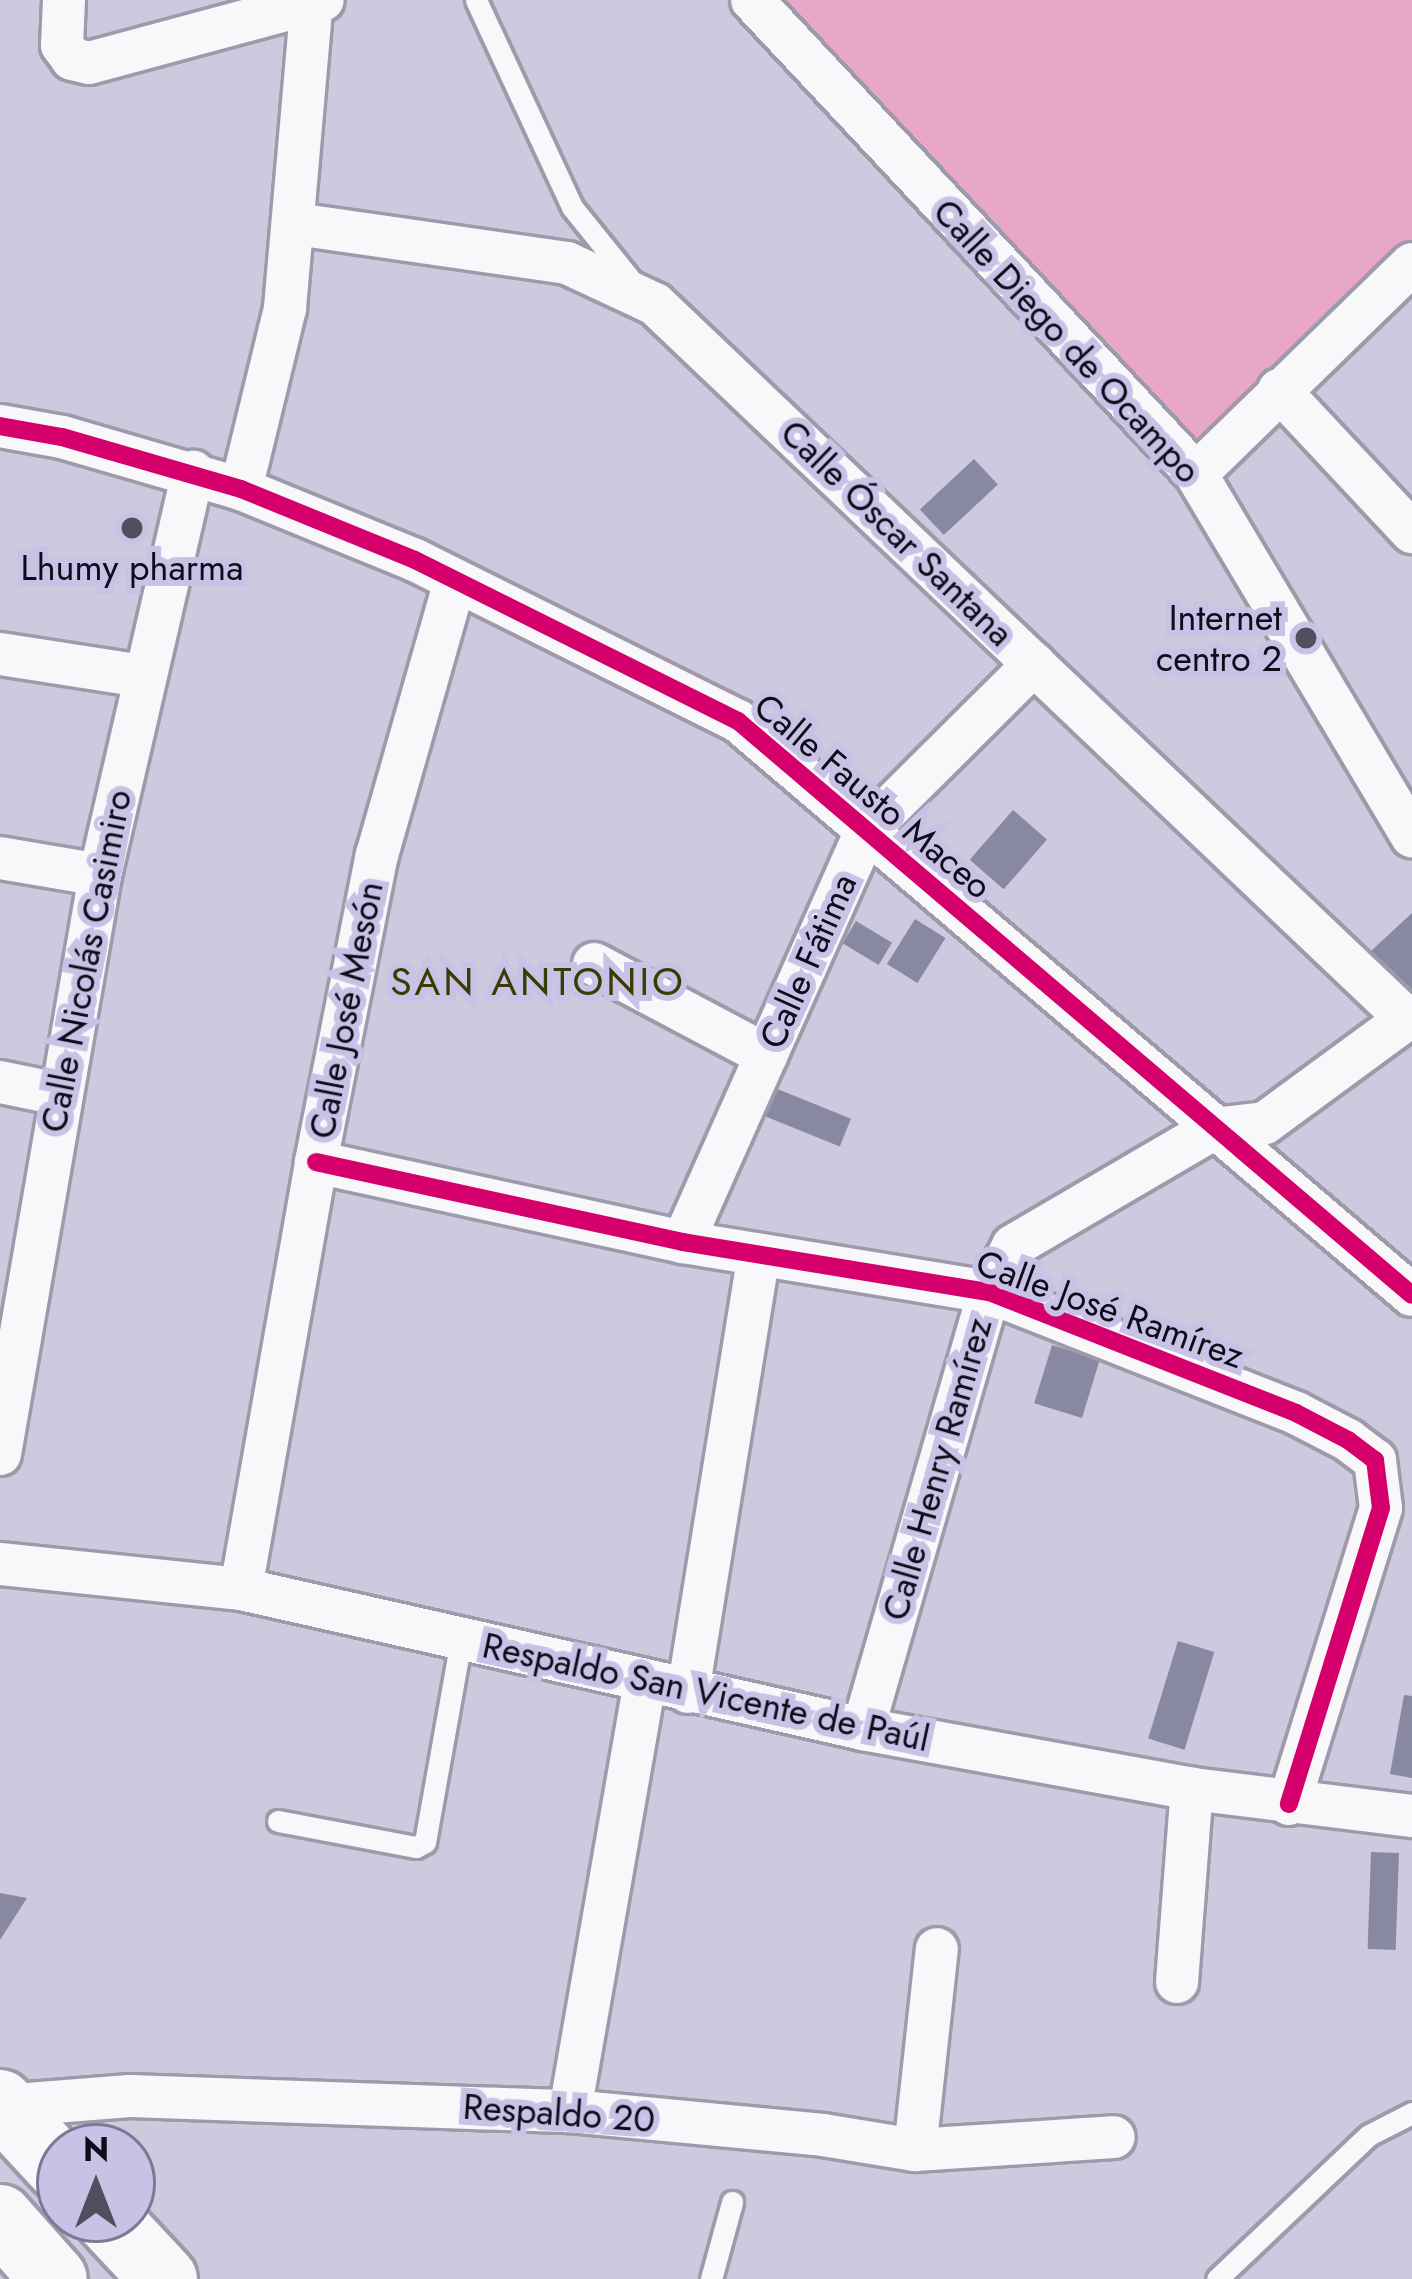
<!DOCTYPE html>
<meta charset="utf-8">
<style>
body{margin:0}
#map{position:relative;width:1412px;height:2279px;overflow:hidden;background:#cec9de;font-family:Jost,sans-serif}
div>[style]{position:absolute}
.green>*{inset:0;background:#e8a6c9}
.building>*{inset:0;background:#8988a3;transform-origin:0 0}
.roads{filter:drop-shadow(3px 0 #9e9aaa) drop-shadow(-3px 0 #9e9aaa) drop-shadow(0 3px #9e9aaa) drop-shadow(0 -3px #9e9aaa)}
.service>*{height:21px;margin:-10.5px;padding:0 10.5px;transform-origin:10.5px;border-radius:10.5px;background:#f8f7fa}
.minor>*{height:42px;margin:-21px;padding:0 21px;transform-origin:21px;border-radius:21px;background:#f8f7fa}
.primary>*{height:66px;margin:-33px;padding:0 33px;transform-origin:33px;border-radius:33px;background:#f8f7fa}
.cycleway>*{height:18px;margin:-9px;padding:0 9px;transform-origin:9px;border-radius:9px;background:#d6006c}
.dots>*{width:33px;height:33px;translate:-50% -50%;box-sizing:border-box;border:6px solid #c9c1e6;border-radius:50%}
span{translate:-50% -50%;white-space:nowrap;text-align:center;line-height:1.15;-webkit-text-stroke:12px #c9c1e6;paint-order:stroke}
.street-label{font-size:36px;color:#0f0b18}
.poi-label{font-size:36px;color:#0f0b18}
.right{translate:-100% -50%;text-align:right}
.neighbourhood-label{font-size:39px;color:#373d00;letter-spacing:3px}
.north{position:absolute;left:36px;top:2123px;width:120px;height:120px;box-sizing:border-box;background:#c9c1e6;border:3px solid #7f7894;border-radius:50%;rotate:0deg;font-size:33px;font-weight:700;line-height:48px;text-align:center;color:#0f0b18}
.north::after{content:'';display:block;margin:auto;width:42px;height:54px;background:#524e5d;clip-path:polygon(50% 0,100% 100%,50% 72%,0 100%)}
</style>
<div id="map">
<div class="green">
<i style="clip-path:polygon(779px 0,1412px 0,1412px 253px,1200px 455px)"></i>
</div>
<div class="building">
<i style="left:974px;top:459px;width:35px;height:74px;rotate:47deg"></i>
<i style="left:1013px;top:810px;width:45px;height:66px;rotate:41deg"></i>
<i style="clip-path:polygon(1412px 913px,1412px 1000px,1358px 963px)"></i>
<i style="left:915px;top:919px;width:36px;height:53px;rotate:32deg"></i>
<i style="left:856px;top:921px;width:42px;height:26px;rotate:31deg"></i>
<i style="left:775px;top:1088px;width:82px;height:30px;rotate:22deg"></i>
<i style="left:1052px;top:1345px;width:50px;height:61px;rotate:17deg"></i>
<i style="left:1178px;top:1641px;width:38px;height:102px;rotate:17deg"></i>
<i style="clip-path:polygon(1404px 1695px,1412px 1696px,1412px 1778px,1390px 1774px)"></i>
<i style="left:1371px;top:1852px;width:28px;height:97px;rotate:2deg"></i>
<i style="clip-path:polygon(0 1893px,27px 1898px,0 1940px)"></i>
</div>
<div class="roads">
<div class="service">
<i style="left:476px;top:0;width:228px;rotate:65.1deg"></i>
<i style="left:572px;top:207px;width:91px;rotate:51.2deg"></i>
<i style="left:278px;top:1821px;width:140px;rotate:10.7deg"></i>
<i style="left:416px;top:1847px;width:10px;rotate:-29deg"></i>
<i style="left:425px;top:1842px;width:206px;rotate:-79.9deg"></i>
<i style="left:711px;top:2279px;width:80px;rotate:-74.7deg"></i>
<i style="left:1217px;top:2279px;width:209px;rotate:-43.5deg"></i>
<i style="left:1369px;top:2135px;width:48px;rotate:-27.1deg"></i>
</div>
<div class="minor">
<i style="left:64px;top:0;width:45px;rotate:92.5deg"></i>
<i style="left:62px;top:45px;width:17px;rotate:54deg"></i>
<i style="left:72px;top:59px;width:17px;rotate:13deg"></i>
<i style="left:89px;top:63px;width:242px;rotate:-15.1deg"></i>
<i style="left:752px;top:0;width:649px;rotate:46.87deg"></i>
<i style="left:1196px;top:474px;width:422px;rotate:59.2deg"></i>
<i style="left:296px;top:224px;width:274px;rotate:8.2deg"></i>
<i style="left:567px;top:263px;width:97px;rotate:25deg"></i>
<i style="left:655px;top:304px;width:1038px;rotate:43.56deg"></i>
<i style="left:1279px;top:390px;width:195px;rotate:46.9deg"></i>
<i style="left:0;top:426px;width:63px;rotate:10.1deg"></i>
<i style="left:62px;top:437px;width:186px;rotate:16.2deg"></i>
<i style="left:241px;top:489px;width:188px;rotate:22.2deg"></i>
<i style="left:415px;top:560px;width:361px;rotate:26.5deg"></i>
<i style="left:738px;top:721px;width:885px;rotate:40.42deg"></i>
<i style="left:1196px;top:474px;width:301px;rotate:-44.2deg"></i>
<i style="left:241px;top:489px;width:186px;rotate:-76.3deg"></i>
<i style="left:285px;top:308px;width:309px;rotate:-85deg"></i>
<i style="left:0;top:654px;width:144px;rotate:8.8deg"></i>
<i style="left:0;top:858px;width:101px;rotate:9.6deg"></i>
<i style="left:594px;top:964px;width:195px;rotate:27.9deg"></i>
<i style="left:0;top:1082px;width:60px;rotate:11.5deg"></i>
<i style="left:316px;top:1162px;width:376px;rotate:12.3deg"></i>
<i style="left:683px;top:1242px;width:310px;rotate:9.3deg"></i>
<i style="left:989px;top:1292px;width:330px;rotate:21.5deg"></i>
<i style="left:1296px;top:1413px;width:59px;rotate:27.4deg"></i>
<i style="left:1348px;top:1440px;width:34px;rotate:37deg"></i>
<i style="left:1375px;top:1460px;width:48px;rotate:82.9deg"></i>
<i style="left:1381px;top:1508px;width:310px;rotate:107.3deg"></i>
<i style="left:683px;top:1242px;width:450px;rotate:-66deg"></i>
<i style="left:866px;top:831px;width:237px;rotate:-44.8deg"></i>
<i style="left:0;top:1454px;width:588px;rotate:-80.2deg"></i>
<i style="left:100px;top:875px;width:414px;rotate:-77deg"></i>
<i style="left:0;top:1564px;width:242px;rotate:5.9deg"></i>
<i style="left:241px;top:1589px;width:638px;rotate:12.68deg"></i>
<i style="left:863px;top:1729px;width:334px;rotate:10.3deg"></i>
<i style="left:1192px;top:1789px;width:222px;rotate:7deg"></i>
<i style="left:241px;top:1589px;width:434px;rotate:-80deg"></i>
<i style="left:316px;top:1162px;width:313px;rotate:-78.8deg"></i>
<i style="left:377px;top:855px;width:285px;rotate:-74.1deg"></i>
<i style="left:688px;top:1692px;width:443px;rotate:-80.8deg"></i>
<i style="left:863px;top:1729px;width:455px;rotate:-73.9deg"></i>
<i style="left:989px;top:1292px;width:52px;rotate:-62.4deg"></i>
<i style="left:1013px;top:1246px;width:232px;rotate:-30.3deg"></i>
<i style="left:1213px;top:1129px;width:52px;rotate:-6.6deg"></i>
<i style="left:1265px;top:1123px;width:182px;rotate:-36.3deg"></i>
<i style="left:1177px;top:1982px;width:194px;rotate:-85.6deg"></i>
<i style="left:3px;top:2106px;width:127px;rotate:-4.5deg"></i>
<i style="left:130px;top:2096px;width:440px;rotate:2deg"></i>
<i style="left:570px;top:2111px;width:254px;rotate:5.4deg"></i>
<i style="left:823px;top:2135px;width:93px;rotate:9.3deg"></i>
<i style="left:915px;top:2150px;width:199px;rotate:-3.7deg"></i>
<i style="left:570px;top:2111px;width:436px;rotate:-80.1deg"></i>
<i style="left:915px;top:2150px;width:202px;rotate:-83.8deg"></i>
</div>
<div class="primary">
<i style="left:0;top:2103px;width:88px;rotate:47.3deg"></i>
<i style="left:0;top:2218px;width:81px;rotate:48.5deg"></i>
<i style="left:108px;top:2219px;width:82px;rotate:47deg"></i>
</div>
</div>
<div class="cycleway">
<i style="left:0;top:426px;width:63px;rotate:10.1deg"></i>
<i style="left:62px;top:437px;width:186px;rotate:16.2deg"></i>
<i style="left:241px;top:489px;width:188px;rotate:22.2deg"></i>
<i style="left:415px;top:560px;width:361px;rotate:26.5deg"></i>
<i style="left:738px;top:721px;width:885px;rotate:40.42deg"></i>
<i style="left:316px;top:1162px;width:376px;rotate:12.3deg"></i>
<i style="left:683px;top:1242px;width:310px;rotate:9.3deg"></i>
<i style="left:989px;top:1292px;width:330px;rotate:21.5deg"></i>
<i style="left:1296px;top:1413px;width:59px;rotate:27.4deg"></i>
<i style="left:1348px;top:1440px;width:34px;rotate:37deg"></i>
<i style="left:1375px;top:1460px;width:48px;rotate:82.9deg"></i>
<i style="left:1381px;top:1508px;width:310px;rotate:107.3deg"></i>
</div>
<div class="dots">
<i style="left:132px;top:528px;background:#524e5d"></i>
<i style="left:1306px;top:638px;background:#524e5d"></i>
</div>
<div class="street-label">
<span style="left:1067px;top:341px;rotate:47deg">Calle Diego de Ocampo</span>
<span style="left:897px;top:533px;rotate:44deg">Calle Óscar Santana</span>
<span style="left:873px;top:796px;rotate:40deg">Calle Fausto Maceo</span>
<span style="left:86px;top:961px;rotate:-79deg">Calle Nicolás Casimiro</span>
<span style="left:808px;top:961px;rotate:-66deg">Calle Fátima</span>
<span style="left:346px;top:1010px;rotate:-79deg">Calle José Mesón</span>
<span style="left:1110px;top:1309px;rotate:20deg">Calle José Ramírez</span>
<span style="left:937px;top:1469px;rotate:-74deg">Calle Henry Ramírez</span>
<span style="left:706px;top:1692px;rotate:12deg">Respaldo San Vicente de Paúl</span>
<span style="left:559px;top:2113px;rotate:4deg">Respaldo 20</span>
</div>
<div class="poi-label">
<span style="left:132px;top:568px">Lhumy pharma</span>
<span class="right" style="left:1282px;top:638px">Internet<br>centro 2</span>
</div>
<div class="neighbourhood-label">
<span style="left:538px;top:982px">SAN ANTONIO</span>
</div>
<div class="north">N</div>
</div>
